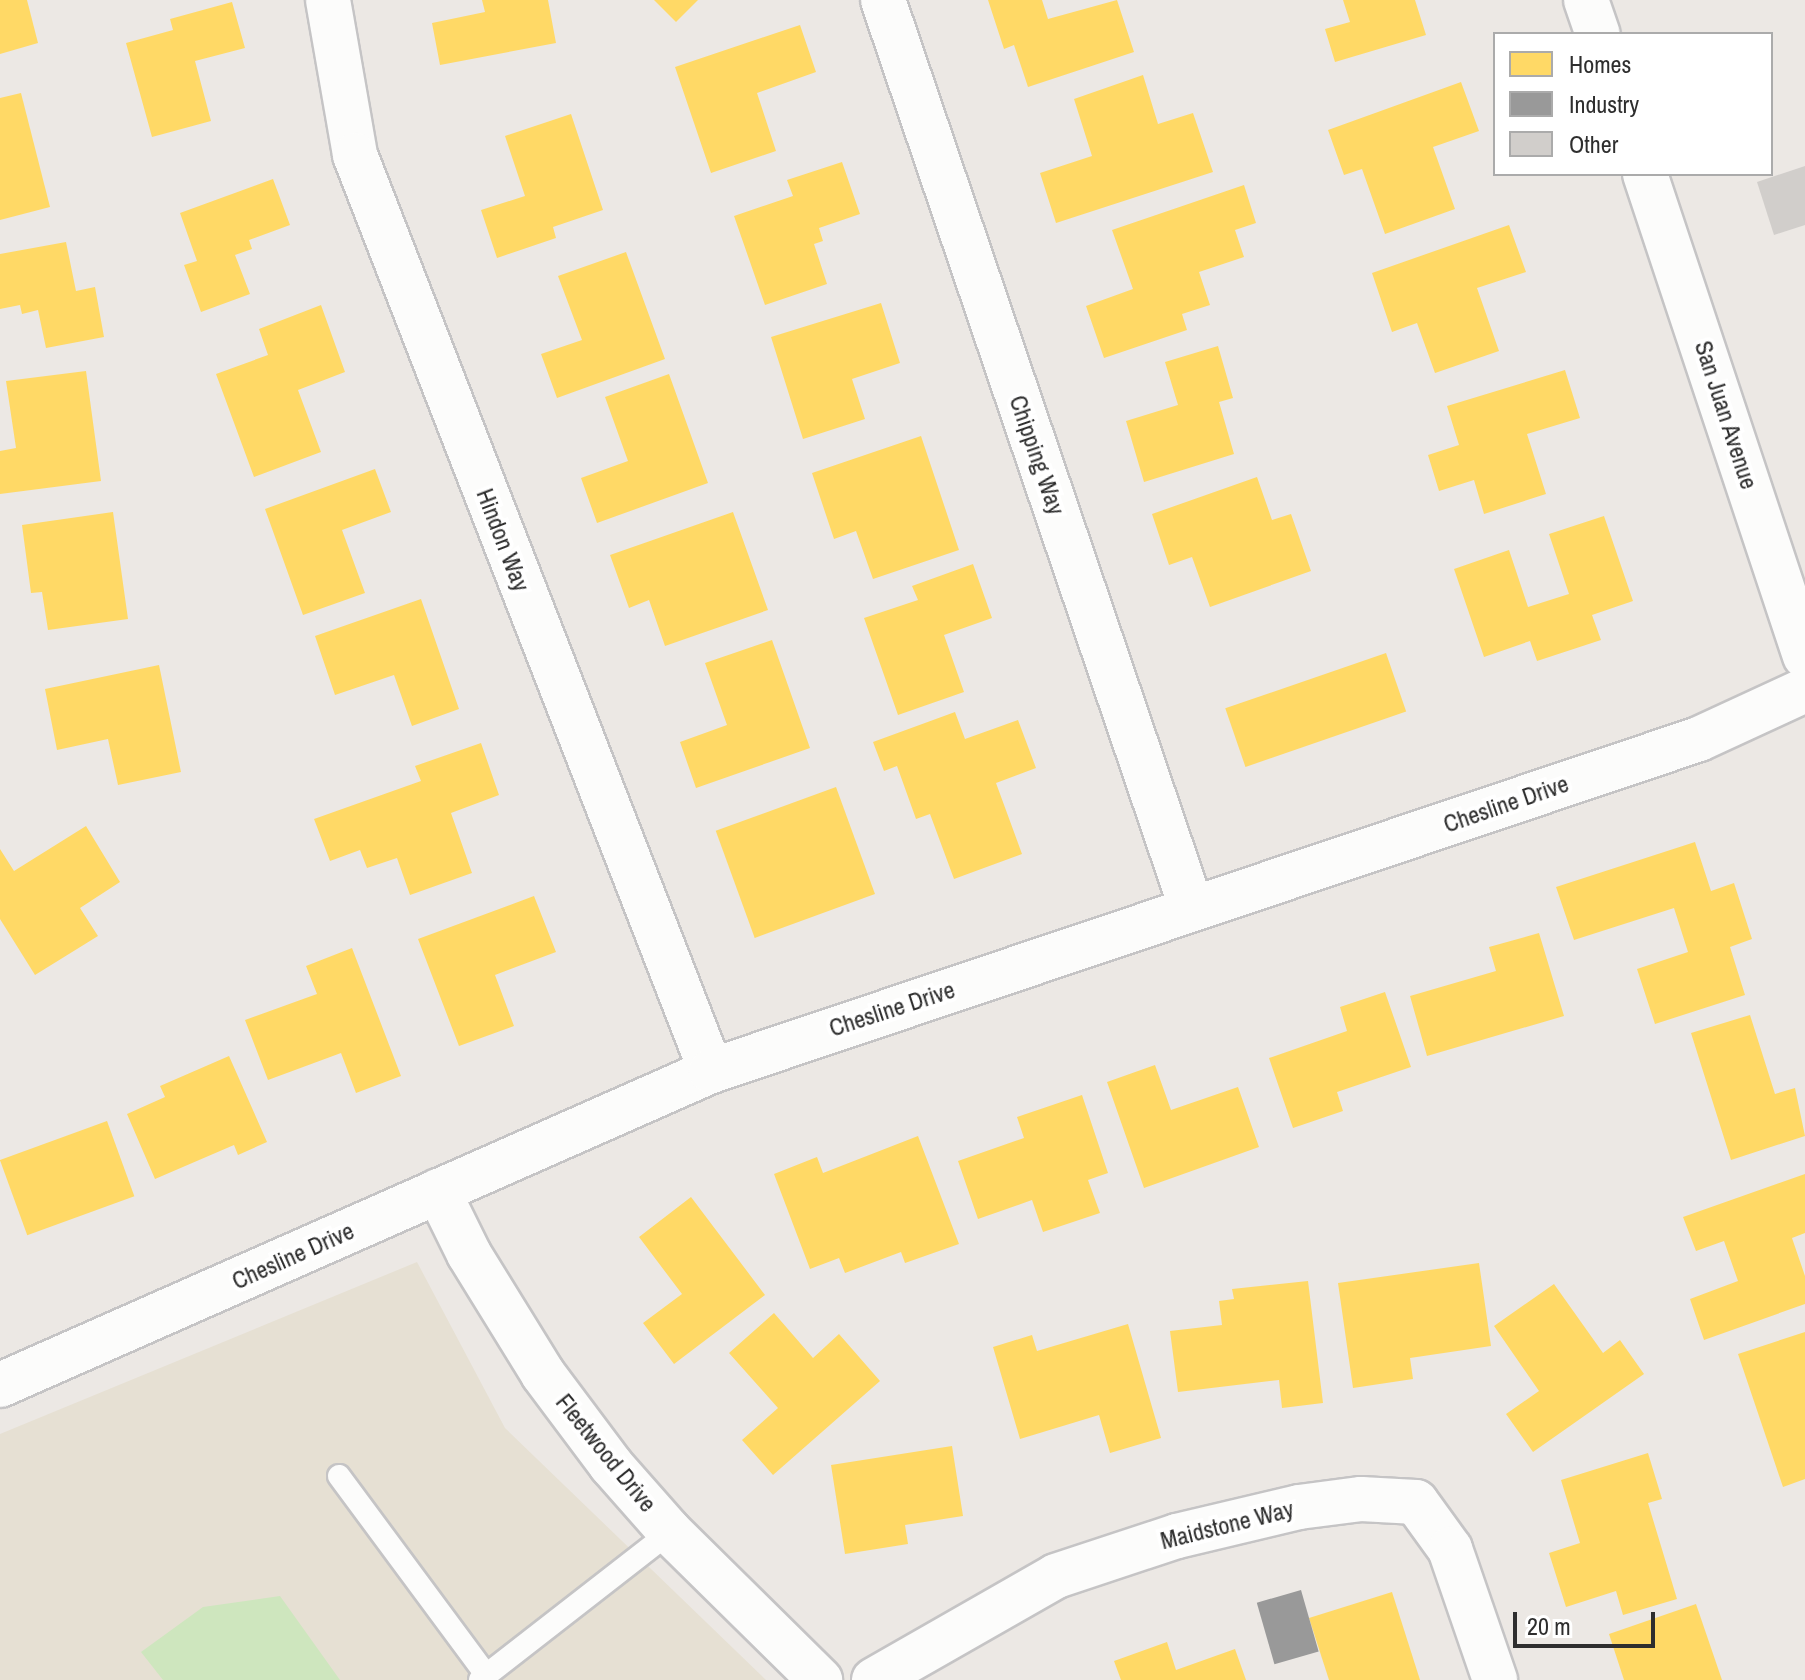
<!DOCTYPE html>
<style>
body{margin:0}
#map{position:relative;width:1805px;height:1680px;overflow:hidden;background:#ece8e4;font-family:"Archivo Narrow",sans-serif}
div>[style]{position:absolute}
.education>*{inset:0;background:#e6e0d3}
.green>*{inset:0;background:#cee6be}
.homes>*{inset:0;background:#ffd966;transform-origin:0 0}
.industry>*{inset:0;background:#999;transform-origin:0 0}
.building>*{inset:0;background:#d1cecb}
.roads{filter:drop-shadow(2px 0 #c5c4c5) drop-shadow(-2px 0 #c5c4c5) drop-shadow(0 2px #c5c4c5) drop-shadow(0 -2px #c5c4c5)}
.service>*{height:22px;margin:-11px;padding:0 11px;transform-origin:11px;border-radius:11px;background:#fcfcfb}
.minor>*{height:44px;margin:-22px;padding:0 22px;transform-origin:22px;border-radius:22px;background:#fcfcfb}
.secondary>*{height:44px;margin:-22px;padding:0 22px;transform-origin:22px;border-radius:22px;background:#fcfcfb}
span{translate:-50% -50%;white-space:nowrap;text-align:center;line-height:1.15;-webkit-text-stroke:8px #fff;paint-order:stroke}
.street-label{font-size:24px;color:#2e2e2e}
.legend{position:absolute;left:1493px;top:32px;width:280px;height:144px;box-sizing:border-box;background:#fff;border:2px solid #ababab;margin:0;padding:10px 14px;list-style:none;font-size:24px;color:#2e2e2e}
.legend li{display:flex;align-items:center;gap:16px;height:40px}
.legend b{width:40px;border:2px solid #ababab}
.scale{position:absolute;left:1513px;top:1612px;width:142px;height:36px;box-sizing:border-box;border:4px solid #2e2e2e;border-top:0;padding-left:10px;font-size:24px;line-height:28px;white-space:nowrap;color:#2e2e2e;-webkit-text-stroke:6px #fff;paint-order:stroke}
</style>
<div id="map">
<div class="education">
<i style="clip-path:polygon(417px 1262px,505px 1428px,766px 1680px,0 1680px,0 1434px)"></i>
</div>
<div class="green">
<i style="clip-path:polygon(280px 1596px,340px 1680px,163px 1680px,141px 1652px,203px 1607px)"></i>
</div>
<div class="homes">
<i style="clip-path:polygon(0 0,27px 0,38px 43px,0 54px)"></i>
<i style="clip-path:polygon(482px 0,548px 0,556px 43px,440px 65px,432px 23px,485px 12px)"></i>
<i style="clip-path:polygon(654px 0,698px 0,676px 22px)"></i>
<i style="clip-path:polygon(988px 0,1042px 0,1048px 19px,1117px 0,1134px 52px,1028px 87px,1014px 45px,1004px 49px)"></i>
<i style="clip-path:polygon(1343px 0,1415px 0,1426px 35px,1335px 62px,1325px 29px,1350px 22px)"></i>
<i style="clip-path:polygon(232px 2px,245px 48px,195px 61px,211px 121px,152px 137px,126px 43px,173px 30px,170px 19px)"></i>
<i style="clip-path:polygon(800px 25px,816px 72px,757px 93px,776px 151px,711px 173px,675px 67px)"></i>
<i style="clip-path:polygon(1143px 75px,1158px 124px,1193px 113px,1213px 172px,1056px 223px,1040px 173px,1092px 156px,1074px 99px)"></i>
<i style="clip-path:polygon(1461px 82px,1479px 131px,1433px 147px,1455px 209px,1385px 234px,1362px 169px,1344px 175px,1328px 130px)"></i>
<i style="clip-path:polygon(21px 93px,50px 207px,0 220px,0 98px)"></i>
<i style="clip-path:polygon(571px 114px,603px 210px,553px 227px,556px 238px,497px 258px,481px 210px,525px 196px,505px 136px)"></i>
<i style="clip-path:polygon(842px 162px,860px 214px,819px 228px,823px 241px,814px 244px,827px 284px,765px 305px,734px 216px,793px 196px,787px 180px)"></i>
<i style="clip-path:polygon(273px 179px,290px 225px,249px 240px,252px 249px,235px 255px,250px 294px,201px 312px,184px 265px,197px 261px,180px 213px)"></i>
<i style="clip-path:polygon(1244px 185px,1256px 223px,1235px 230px,1244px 257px,1199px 272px,1210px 305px,1182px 314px,1187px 330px,1104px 358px,1086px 306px,1133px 289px,1112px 230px)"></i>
<i style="clip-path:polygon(1509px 225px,1526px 272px,1477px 288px,1499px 351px,1435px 373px,1417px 323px,1392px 332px,1372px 273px)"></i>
<i style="clip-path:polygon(66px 242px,76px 291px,95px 287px,104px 337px,46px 348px,38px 310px,22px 314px,20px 305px,0 309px,0 254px)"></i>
<i style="clip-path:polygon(626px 252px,665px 359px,557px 398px,541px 354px,582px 340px,558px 276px)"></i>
<i style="clip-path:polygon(881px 303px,900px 363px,852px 379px,865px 419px,803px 439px,771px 337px)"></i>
<i style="clip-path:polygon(321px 305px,345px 372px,298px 390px,321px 452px,254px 477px,216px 374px,268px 355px,259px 329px)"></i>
<i style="clip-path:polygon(1218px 346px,1233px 398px,1219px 402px,1234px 454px,1144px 482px,1126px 421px,1178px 405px,1165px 362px)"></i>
<i style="clip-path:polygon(1565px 370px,1580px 418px,1527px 434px,1546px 494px,1484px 514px,1474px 480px,1439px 491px,1428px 455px,1459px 445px,1447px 406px)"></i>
<i style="clip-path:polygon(86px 371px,101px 481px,0 494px,0 451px,16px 448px,6px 381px)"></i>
<i style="clip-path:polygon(669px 374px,708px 483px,597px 523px,581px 478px,628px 461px,605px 397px)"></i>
<i style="clip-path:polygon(921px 436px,959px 550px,873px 579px,856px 531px,834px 539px,812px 473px)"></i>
<i style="clip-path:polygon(375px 469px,391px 512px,342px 530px,365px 593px,303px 615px,265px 509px)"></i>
<i style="clip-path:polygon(1257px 477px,1272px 520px,1291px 514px,1311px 571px,1210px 607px,1192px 557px,1169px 565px,1152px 514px)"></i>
<i style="clip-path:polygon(113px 512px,128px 619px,48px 630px,42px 592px,31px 593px,22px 525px)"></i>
<i style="clip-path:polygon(733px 512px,768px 610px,665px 646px,649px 600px,629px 608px,610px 555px)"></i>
<i style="clip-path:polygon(1604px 516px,1633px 601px,1592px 615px,1601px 640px,1537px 661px,1530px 641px,1484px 657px,1454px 569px,1509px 550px,1528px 607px,1569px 594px,1549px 534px)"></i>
<i style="clip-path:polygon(973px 564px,992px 618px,944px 635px,964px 692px,898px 715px,864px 618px,918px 600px,912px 586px)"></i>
<i style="clip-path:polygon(421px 599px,459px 709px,412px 726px,394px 675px,335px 695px,315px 636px)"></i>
<i style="clip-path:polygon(772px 640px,810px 748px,696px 788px,680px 742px,727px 725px,705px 663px)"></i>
<i style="left:1386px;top:653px;width:62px;height:170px;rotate:71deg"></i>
<i style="clip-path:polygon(159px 665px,181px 772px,118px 785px,108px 739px,57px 750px,45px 689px)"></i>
<i style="clip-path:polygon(955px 712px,965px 739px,1018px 720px,1036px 768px,996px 783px,1022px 854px,954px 879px,930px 814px,916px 819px,897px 766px,884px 771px,873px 742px)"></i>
<i style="clip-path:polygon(481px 743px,499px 795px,451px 813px,472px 873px,410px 895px,397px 858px,367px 868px,360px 850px,330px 861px,314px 819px,421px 781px,415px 766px)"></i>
<i style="left:836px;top:787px;width:114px;height:128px;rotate:70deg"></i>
<i style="clip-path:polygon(86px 826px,120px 882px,80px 908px,98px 936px,35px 975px,0 919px,0 849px,14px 871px)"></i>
<i style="clip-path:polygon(1695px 842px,1711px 891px,1734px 883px,1752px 939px,1730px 947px,1745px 995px,1655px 1024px,1637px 969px,1688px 952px,1674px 908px,1574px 940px,1556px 887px)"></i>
<i style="clip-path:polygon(534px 896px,556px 952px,495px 975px,514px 1026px,459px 1046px,418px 939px)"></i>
<i style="clip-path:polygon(1539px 933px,1564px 1016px,1427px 1056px,1410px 996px,1496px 971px,1489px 947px)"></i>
<i style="clip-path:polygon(352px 948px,401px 1076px,356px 1093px,341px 1053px,268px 1080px,245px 1020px,317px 994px,306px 966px)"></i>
<i style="clip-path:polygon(1385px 992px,1411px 1067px,1337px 1092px,1343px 1111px,1293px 1128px,1269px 1058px,1347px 1031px,1340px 1007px)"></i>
<i style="clip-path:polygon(1750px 1015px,1775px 1094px,1795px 1088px,1805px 1136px,1731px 1160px,1691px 1033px)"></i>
<i style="clip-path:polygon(229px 1056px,267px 1142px,238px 1155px,234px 1145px,155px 1179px,127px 1114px,165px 1097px,160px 1086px)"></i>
<i style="clip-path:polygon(1155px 1065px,1171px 1110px,1238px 1087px,1259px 1147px,1144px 1188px,1107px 1082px)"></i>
<i style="clip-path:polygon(1082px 1095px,1108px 1173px,1088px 1180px,1100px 1213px,1043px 1232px,1032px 1200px,978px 1219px,958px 1161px,1024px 1138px,1017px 1117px)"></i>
<i style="left:107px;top:1121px;width:80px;height:114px;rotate:70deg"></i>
<i style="clip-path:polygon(918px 1136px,959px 1244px,905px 1263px,901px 1252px,845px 1273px,839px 1258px,810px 1269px,774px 1174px,817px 1157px,823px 1173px)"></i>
<i style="clip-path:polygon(1805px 1174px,1805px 1233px,1792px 1238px,1805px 1276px,1805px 1304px,1704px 1340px,1690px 1299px,1738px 1281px,1724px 1241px,1696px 1251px,1683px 1217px)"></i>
<i style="clip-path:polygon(691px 1197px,765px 1295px,674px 1364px,643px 1323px,682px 1294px,639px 1237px)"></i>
<i style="clip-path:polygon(1479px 1263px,1491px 1346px,1410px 1358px,1413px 1379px,1353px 1388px,1338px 1283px)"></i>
<i style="clip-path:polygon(1308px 1281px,1323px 1403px,1282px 1408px,1279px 1380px,1178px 1392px,1170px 1331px,1222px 1325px,1219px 1301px,1234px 1299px,1232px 1289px)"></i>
<i style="clip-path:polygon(1554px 1284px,1603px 1353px,1620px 1340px,1644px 1374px,1533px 1452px,1506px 1414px,1539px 1391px,1494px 1326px)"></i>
<i style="clip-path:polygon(774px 1313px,813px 1358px,839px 1334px,880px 1381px,773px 1475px,742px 1440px,778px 1408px,729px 1353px)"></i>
<i style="clip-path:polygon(1128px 1324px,1161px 1438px,1110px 1453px,1099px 1415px,1020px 1439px,993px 1347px,1032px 1335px,1037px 1351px)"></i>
<i style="clip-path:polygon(1805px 1332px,1805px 1479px,1783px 1487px,1738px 1354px)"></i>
<i style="clip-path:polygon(952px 1446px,963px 1516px,905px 1525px,908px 1544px,845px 1554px,831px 1465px)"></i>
<i style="clip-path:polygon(1648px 1453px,1662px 1499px,1648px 1503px,1677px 1599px,1623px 1615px,1616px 1591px,1566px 1607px,1549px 1553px,1580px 1543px,1561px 1480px)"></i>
<i style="clip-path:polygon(1392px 1592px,1420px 1680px,1329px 1680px,1309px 1618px)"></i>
<i style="clip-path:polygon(1696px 1604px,1722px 1680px,1624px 1680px,1609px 1634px)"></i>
<i style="clip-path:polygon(1167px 1642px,1176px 1670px,1235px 1649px,1246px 1680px,1121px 1680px,1114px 1661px)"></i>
</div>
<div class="industry">
<i style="left:1301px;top:1590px;width:64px;height:46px;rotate:74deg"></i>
</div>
<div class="building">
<i style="clip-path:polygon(1805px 166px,1805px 225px,1774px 235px,1757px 182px)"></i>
</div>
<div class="roads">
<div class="service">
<i style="left:339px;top:1476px;width:247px;rotate:53.5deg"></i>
<i style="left:480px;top:1680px;width:241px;rotate:-37.9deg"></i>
</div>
<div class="minor">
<i style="left:328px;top:0;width:157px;rotate:80.1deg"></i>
<i style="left:355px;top:155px;width:983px;rotate:68.76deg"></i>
<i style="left:883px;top:0;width:960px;rotate:71.23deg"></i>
<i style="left:438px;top:1191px;width:70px;rotate:63.8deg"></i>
<i style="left:469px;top:1254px;width:141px;rotate:58.3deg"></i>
<i style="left:543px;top:1374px;width:114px;rotate:53.2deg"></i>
<i style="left:611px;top:1465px;width:89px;rotate:48.6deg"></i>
<i style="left:670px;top:1532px;width:211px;rotate:44.6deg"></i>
<i style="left:0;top:1385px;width:777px;rotate:-23.83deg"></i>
<i style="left:711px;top:1071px;width:1042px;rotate:-18.57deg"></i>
<i style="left:1699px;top:739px;width:117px;rotate:-24.8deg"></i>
<i style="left:874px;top:1680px;width:210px;rotate:-29.7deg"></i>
<i style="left:1056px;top:1576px;width:127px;rotate:-18.3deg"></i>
<i style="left:1177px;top:1536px;width:125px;rotate:-13.4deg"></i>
<i style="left:1299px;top:1507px;width:63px;rotate:-7.4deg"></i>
<i style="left:1361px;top:1499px;width:55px;rotate:3.1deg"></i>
<i style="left:1416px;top:1502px;width:58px;rotate:54.1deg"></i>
<i style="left:1450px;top:1549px;width:139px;rotate:71deg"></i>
</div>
<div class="secondary">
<i style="left:1586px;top:0;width:36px;rotate:71deg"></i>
<i style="left:1645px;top:174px;width:508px;rotate:71.64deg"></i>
</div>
</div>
<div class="street-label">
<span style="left:1726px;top:415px;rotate:72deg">San Juan Avenue</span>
<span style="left:1037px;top:455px;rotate:71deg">Chipping Way</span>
<span style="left:503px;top:540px;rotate:69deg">Hindon Way</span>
<span style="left:1506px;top:804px;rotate:-19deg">Chesline Drive</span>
<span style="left:892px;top:1009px;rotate:-18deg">Chesline Drive</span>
<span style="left:293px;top:1256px;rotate:-24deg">Chesline Drive</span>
<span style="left:606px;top:1453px;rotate:51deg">Fleetwood Drive</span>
<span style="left:1227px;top:1525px;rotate:-14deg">Maidstone Way</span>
</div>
<ul class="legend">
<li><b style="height:22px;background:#ffd966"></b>Homes</li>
<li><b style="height:22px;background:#999"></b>Industry</li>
<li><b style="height:22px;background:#d1cecb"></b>Other</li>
</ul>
<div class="scale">20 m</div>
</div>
